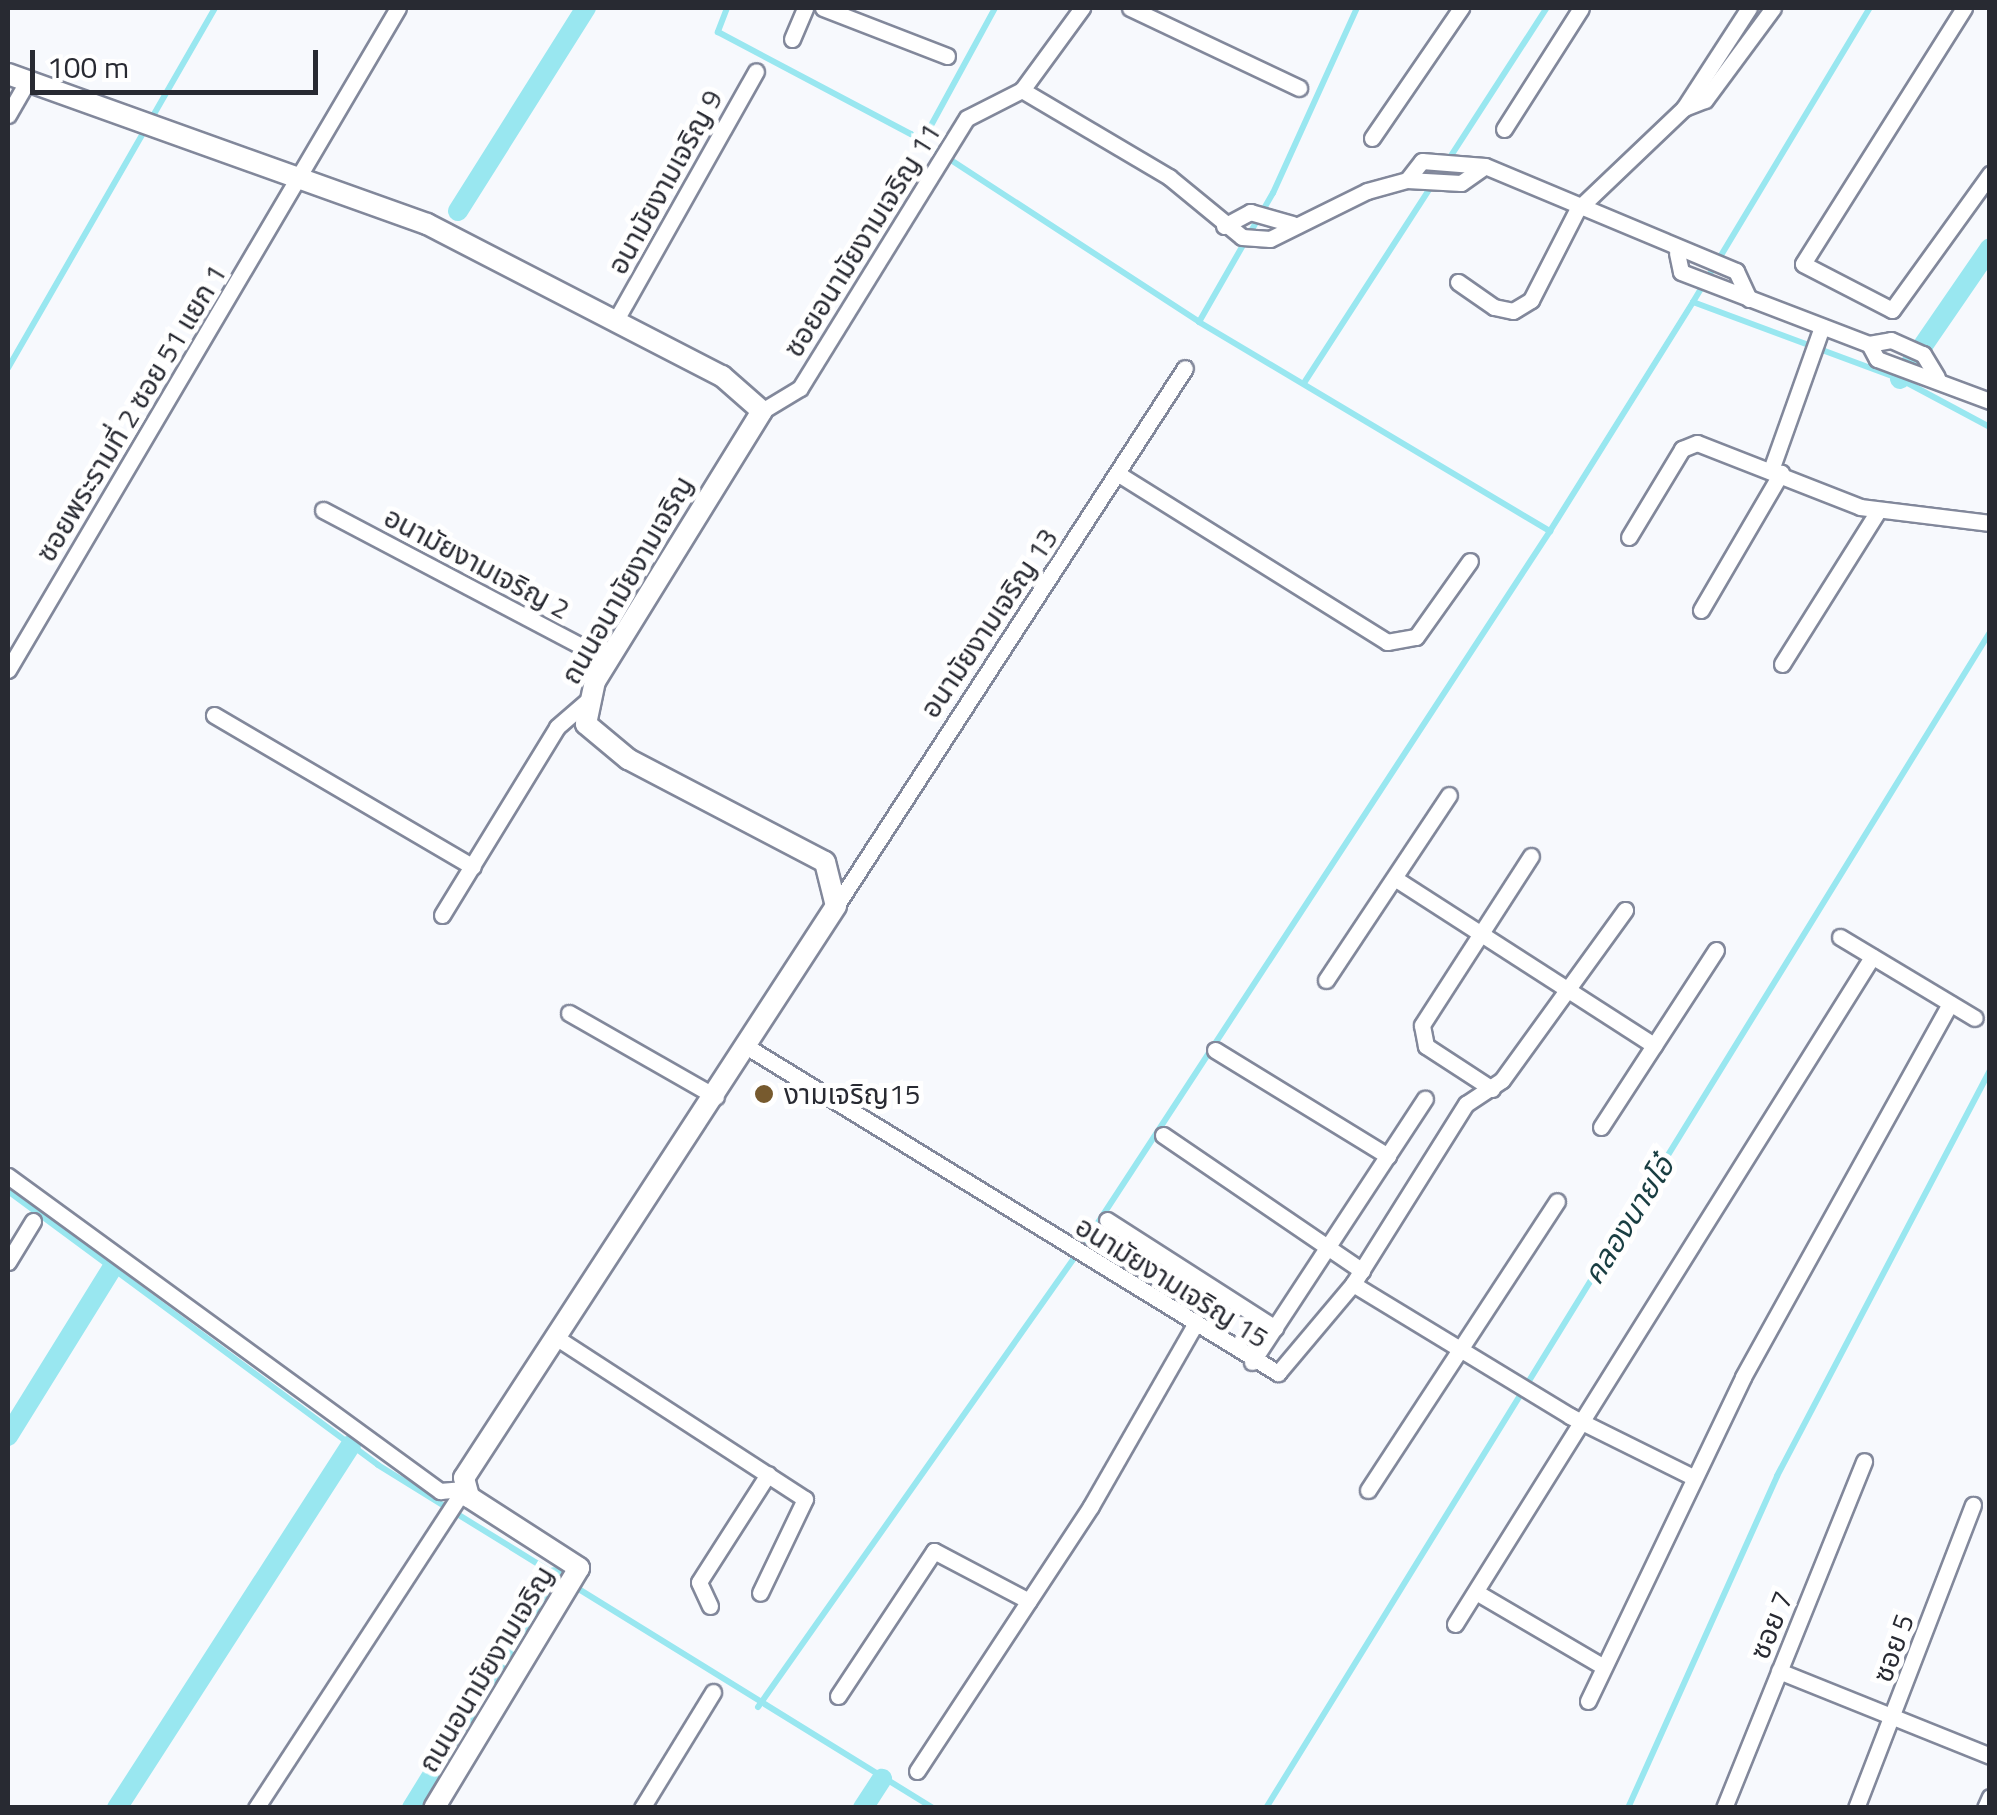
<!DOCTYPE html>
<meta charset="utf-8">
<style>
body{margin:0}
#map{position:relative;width:1997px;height:1815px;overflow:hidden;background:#f7f9fd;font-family:"Titillium Web","Noto Sans Thai",sans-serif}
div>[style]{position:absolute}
.stream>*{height:6px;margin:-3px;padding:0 3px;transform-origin:3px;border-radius:3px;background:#99e7f0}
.canal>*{height:20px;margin:-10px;padding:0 10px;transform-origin:10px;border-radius:10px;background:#99e7f0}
.roads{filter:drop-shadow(2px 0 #82889b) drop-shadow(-2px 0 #82889b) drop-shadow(0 2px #82889b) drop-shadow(0 -2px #82889b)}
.street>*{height:15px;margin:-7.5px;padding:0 7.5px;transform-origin:7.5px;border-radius:7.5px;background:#fff}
.secondary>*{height:20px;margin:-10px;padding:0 10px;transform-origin:10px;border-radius:10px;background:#fff}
.dots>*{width:28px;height:28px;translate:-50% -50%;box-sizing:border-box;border:5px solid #fff;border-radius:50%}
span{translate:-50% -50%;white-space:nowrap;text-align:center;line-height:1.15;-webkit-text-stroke:10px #fff;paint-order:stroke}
.street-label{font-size:28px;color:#282a32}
.poi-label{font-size:28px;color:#282a32}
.left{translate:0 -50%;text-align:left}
.water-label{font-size:30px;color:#193e42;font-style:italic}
.frame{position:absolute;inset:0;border:10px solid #282a32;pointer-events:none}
.scale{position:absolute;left:30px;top:50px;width:288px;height:45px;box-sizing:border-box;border:5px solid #282a32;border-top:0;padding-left:12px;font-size:30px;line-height:35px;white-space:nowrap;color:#282a32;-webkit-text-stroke:8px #fff;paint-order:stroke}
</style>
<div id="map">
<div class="stream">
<i style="left:727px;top:8px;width:26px;rotate:111deg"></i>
<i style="left:718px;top:32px;width:218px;rotate:27.9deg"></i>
<i style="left:911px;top:134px;width:344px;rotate:33.1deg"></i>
<i style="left:1199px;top:322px;width:409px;rotate:30.8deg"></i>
<i style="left:1550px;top:531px;width:270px;rotate:-58deg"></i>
<i style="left:1693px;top:302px;width:221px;rotate:20.4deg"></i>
<i style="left:1900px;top:379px;width:102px;rotate:28.1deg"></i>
<i style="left:922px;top:142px;width:153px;rotate:-61.4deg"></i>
<i style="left:1693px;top:302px;width:343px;rotate:-59deg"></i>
<i style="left:1199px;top:322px;width:149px;rotate:-60.2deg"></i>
<i style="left:1273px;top:193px;width:203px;rotate:-65.6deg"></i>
<i style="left:8px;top:368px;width:415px;rotate:-60.1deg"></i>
<i style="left:1304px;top:383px;width:447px;rotate:-57.1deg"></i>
<i style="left:8px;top:1191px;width:460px;rotate:36.5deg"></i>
<i style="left:378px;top:1465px;width:652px;rotate:31.72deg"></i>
<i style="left:758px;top:1707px;width:566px;rotate:-54.85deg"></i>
<i style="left:1084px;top:1244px;width:852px;rotate:-56.83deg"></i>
<i style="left:1266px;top:1808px;width:1381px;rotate:-58.38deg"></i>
<i style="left:1628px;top:1808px;width:364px;rotate:-65.8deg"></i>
<i style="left:1777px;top:1476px;width:458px;rotate:-62.3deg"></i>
</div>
<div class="canal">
<i style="left:458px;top:211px;width:240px;rotate:-57.8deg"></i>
<i style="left:1900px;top:379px;width:159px;rotate:-55.5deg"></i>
<i style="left:8px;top:1436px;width:198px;rotate:-58.2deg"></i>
<i style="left:117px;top:1808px;width:432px;rotate:-57.2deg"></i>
<i style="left:412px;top:1808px;width:271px;rotate:-58.4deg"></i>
<i style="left:863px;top:1808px;width:35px;rotate:-57deg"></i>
</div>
<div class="roads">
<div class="street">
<i style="left:823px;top:8px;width:133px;rotate:21.2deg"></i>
<i style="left:1130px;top:8px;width:187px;rotate:25.3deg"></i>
<i style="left:1964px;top:8px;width:302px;rotate:122.2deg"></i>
<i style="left:1803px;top:264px;width:100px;rotate:27.3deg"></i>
<i style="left:1892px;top:310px;width:168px;rotate:-54.2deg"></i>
<i style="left:792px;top:39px;width:34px;rotate:-67deg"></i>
<i style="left:1022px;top:90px;width:171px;rotate:30.6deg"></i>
<i style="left:1169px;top:177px;width:94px;rotate:39.4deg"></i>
<i style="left:1242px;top:237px;width:28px;rotate:4deg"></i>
<i style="left:1270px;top:239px;width:108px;rotate:-26.3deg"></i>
<i style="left:1367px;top:191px;width:41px;rotate:-15.4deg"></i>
<i style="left:1407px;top:180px;width:54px;rotate:3.2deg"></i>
<i style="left:1461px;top:183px;width:29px;rotate:-35deg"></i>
<i style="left:1485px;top:166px;width:272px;rotate:22.7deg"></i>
<i style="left:1736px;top:271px;width:31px;rotate:65deg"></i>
<i style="left:1684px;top:108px;width:119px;rotate:-57deg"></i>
<i style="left:8px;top:115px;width:38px;rotate:-60deg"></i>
<i style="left:1504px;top:129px;width:143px;rotate:-57.5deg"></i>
<i style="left:1372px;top:138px;width:158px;rotate:-55.6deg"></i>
<i style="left:1407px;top:180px;width:24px;rotate:-52deg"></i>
<i style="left:1422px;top:161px;width:63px;rotate:4.5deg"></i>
<i style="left:1224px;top:226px;width:30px;rotate:-28deg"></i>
<i style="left:1250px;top:212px;width:44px;rotate:15.9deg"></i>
<i style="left:1677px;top:253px;width:19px;rotate:78deg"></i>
<i style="left:1681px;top:272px;width:201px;rotate:21deg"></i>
<i style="left:1869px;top:344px;width:22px;rotate:-10deg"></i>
<i style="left:1891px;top:340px;width:35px;rotate:24deg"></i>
<i style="left:1923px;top:354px;width:27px;rotate:59deg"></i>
<i style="left:1458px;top:282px;width:44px;rotate:34.8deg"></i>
<i style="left:1494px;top:307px;width:19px;rotate:12deg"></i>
<i style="left:1513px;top:311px;width:21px;rotate:-31deg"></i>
<i style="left:1531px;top:300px;width:101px;rotate:-62.9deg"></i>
<i style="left:1577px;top:210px;width:148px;rotate:-43.6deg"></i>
<i style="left:1684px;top:108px;width:22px;rotate:-21deg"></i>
<i style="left:1705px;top:100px;width:114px;rotate:-53.5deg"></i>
<i style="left:617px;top:318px;width:283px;rotate:-60.6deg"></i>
<i style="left:1869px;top:344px;width:17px;rotate:62deg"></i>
<i style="left:1877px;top:359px;width:121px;rotate:20.4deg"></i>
<i style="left:762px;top:411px;width:44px;rotate:-31.2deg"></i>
<i style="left:800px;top:388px;width:317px;rotate:-58.3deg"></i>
<i style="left:967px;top:118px;width:62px;rotate:-27deg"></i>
<i style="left:1022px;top:90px;width:102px;rotate:-53.8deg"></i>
<i style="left:1771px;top:470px;width:152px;rotate:-70.4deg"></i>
<i style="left:1120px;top:475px;width:315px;rotate:32deg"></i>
<i style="left:1387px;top:642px;width:29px;rotate:-10deg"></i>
<i style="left:1416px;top:637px;width:93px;rotate:-54.6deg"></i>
<i style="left:323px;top:510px;width:321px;rotate:27.8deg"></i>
<i style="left:1629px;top:537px;width:103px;rotate:-58.9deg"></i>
<i style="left:1682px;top:449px;width:16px;rotate:-22deg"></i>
<i style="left:1697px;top:443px;width:175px;rotate:21.4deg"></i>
<i style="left:1860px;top:507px;width:131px;rotate:7deg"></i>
<i style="left:1701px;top:610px;width:159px;rotate:-59.7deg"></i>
<i style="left:1782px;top:664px;width:181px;rotate:-57.9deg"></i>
<i style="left:8px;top:670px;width:768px;rotate:-59.5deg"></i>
<i style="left:214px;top:715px;width:300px;rotate:30.4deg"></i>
<i style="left:1396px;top:879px;width:307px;rotate:32.8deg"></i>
<i style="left:836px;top:906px;width:641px;rotate:-57.03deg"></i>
<i style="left:442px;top:915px;width:220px;rotate:-58.5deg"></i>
<i style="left:557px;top:727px;width:38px;rotate:-41deg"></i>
<i style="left:1840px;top:937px;width:157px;rotate:31deg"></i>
<i style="left:1326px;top:980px;width:222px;rotate:-56.4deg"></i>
<i style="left:569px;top:1013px;width:169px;rotate:29.7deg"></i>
<i style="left:749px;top:1048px;width:621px;rotate:31.57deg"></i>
<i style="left:1278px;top:1373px;width:116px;rotate:-49.9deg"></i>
<i style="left:1353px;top:1284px;width:213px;rotate:-57.9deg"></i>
<i style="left:1466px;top:1104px;width:43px;rotate:-33.7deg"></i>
<i style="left:1502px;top:1080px;width:210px;rotate:-54.1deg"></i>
<i style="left:1215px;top:1050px;width:203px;rotate:31.5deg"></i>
<i style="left:1492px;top:1089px;width:79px;rotate:-146.9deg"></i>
<i style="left:1426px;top:1046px;width:21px;rotate:-101deg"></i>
<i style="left:1422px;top:1025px;width:201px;rotate:-57.2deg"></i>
<i style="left:1601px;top:1127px;width:211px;rotate:-57deg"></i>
<i style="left:1163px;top:1135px;width:241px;rotate:34.3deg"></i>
<i style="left:8px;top:1176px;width:535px;rotate:36.1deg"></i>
<i style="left:440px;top:1491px;width:24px;rotate:-5deg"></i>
<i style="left:1107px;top:1220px;width:200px;rotate:32.7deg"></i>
<i style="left:8px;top:1262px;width:48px;rotate:-58.6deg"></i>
<i style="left:1353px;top:1284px;width:254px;rotate:31.3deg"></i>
<i style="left:1570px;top:1416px;width:137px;rotate:26.4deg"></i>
<i style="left:554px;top:1336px;width:299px;rotate:33deg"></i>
<i style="left:805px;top:1499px;width:104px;rotate:115.6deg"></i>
<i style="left:1252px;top:1362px;width:315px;rotate:-56.7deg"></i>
<i style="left:1368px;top:1490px;width:345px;rotate:-56.8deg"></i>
<i style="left:1476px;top:1592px;width:148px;rotate:30.4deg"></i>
<i style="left:710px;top:1606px;width:26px;rotate:-115deg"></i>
<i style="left:699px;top:1582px;width:128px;rotate:-57.4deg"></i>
<i style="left:1455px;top:1624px;width:787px;rotate:-57.99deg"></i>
<i style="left:1779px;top:1671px;width:227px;rotate:21.9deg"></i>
<i style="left:838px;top:1696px;width:174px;rotate:-56.5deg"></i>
<i style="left:934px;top:1551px;width:107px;rotate:27.8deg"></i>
<i style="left:1588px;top:1701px;width:359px;rotate:-64.4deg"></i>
<i style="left:1743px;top:1377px;width:427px;rotate:-61deg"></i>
<i style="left:917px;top:1771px;width:317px;rotate:-56.7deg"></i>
<i style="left:1091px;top:1506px;width:207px;rotate:-60.2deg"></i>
<i style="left:256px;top:1808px;width:381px;rotate:-56.9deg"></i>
<i style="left:642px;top:1808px;width:136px;rotate:-58.5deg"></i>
<i style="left:1724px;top:1808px;width:374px;rotate:-68deg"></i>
<i style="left:1856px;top:1808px;width:325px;rotate:-68.9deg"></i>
<i style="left:1985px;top:1808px;width:12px;rotate:-66deg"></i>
</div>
<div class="secondary">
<i style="left:8px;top:74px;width:445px;rotate:19.7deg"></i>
<i style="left:427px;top:224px;width:332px;rotate:27.3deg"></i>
<i style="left:722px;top:376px;width:53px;rotate:41.2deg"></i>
<i style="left:762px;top:411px;width:317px;rotate:121.7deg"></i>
<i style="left:595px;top:681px;width:44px;rotate:101.8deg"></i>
<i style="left:586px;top:724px;width:55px;rotate:39.8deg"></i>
<i style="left:628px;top:759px;width:222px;rotate:27.6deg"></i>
<i style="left:825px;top:862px;width:45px;rotate:76deg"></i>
<i style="left:836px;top:906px;width:682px;rotate:123.04deg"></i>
<i style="left:464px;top:1478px;width:20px;rotate:75deg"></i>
<i style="left:469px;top:1497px;width:131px;rotate:32.8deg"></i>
<i style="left:579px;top:1568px;width:280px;rotate:121.1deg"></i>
</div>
</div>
<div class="dots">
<i style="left:764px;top:1094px;background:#775a2e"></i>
</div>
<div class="street-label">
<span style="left:665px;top:182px;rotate:-61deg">อนามัยงามเจริญ 9</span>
<span style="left:862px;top:240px;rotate:-58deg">ซอยอนามัยงามเจริญ 11</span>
<span style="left:131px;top:413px;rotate:-59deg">ซอยพระรามที่ 2 ซอย 51 แยก 1</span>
<span style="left:477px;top:563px;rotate:28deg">อนามัยงามเจริญ 2</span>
<span style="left:627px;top:580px;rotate:-60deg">ถนนอนามัยงามเจริญ</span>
<span style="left:989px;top:623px;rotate:-56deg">อนามัยงามเจริญ 13</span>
<span style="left:1172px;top:1282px;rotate:32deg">อนามัยงามเจริญ 15</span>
<span style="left:1771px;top:1625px;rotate:-68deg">ซอย 7</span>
<span style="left:1893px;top:1648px;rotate:-70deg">ซอย 5</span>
<span style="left:486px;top:1669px;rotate:-59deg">ถนนอนามัยงามเจริญ</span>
</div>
<div class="poi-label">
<span class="left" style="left:784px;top:1094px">งามเจริญ15</span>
</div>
<div class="water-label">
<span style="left:1628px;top:1220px;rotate:-58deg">คลองนายโอ๋</span>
</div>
<div class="frame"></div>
<div class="scale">100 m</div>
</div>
